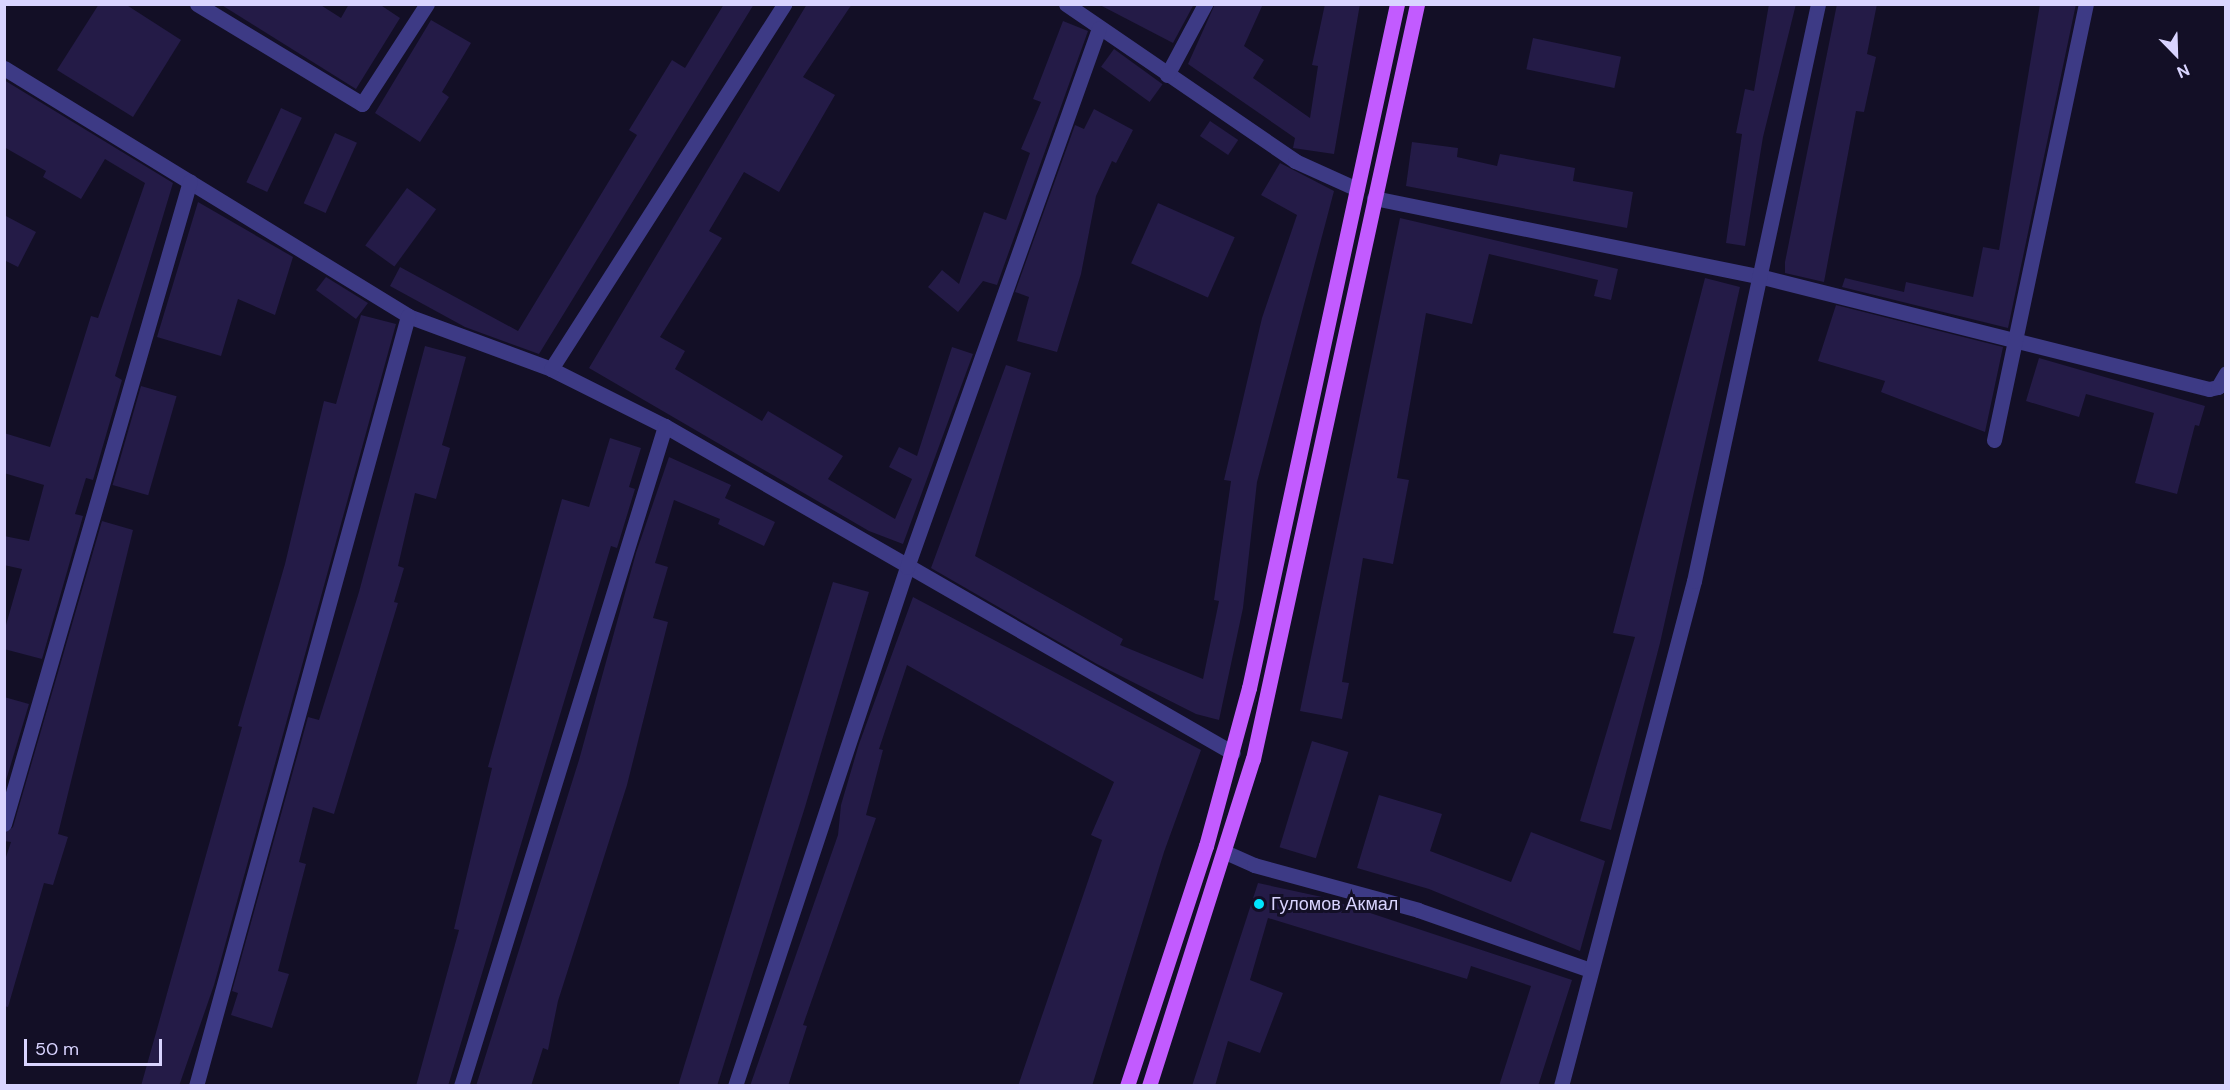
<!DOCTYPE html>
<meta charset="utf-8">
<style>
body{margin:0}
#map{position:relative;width:2230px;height:1090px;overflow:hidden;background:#130f26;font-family:"DM Sans",sans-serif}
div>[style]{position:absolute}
.building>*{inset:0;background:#241b47;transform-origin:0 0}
.minor>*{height:15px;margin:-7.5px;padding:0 7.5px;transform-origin:7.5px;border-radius:7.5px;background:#3d3a85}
.major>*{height:15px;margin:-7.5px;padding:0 7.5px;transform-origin:7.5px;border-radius:7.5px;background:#c25bff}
.dots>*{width:16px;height:16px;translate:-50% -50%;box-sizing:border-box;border:3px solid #130f26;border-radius:50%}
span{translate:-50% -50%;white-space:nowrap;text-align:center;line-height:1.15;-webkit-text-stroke:6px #130f26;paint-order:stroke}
.poi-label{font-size:18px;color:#d9d4ff}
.left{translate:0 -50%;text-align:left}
.frame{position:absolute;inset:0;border:6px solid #d9d4ff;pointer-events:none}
.north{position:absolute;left:2146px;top:24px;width:60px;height:60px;-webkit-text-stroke:4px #130f26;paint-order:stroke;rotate:157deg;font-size:16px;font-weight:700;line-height:24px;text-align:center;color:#d9d4ff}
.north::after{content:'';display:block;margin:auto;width:21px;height:27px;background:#d9d4ff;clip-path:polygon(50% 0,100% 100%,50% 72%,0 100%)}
.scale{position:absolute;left:24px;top:1039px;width:138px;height:27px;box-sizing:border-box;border:3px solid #d9d4ff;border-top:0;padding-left:8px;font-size:18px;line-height:21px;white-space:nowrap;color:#d9d4ff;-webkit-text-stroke:4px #130f26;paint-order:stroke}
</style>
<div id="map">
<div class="building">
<i style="clip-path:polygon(99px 4px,125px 4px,181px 40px,133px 117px,57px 70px)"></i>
<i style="clip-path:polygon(220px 4px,319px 4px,341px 18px,349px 4px,379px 4px,400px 18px,356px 89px)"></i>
<i style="clip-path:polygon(724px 4px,754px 4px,539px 354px,465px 327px,390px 286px,400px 267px,518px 331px,637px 135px,629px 130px,672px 60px,685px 68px)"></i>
<i style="clip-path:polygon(807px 4px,852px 4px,803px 77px,835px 95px,779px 192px,744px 172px,709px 231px,722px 238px,660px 337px,685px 351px,675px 369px,762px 421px,768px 411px,843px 456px,828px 479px,895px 519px,912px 479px,889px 467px,899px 447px,917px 456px,952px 347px,973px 354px,903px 544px,869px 531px,589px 368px)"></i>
<i style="clip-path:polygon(1098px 4px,1194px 4px,1173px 43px)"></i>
<i style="clip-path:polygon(1215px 4px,1263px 4px,1244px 46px,1264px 60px,1253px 78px,1310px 118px,1318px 66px,1312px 65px,1325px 4px,1360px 4px,1334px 154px,1293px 148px,1295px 138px,1188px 64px)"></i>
<i style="clip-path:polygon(1769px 4px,1796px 4px,1763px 137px,1745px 246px,1726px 243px,1742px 134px,1736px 133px,1745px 89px,1754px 91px)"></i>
<i style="clip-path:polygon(1837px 4px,1877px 4px,1867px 54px,1876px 57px,1864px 112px,1856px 111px,1824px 282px,1785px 273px,1785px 262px)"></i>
<i style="clip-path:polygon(2040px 4px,2076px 4px,2008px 328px,1842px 287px,1845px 278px,1904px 292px,1906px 282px,1973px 297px,1983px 247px,1999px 250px)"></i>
<i style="clip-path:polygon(431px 20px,471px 43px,442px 92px,449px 97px,420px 142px,375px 113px)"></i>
<i style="clip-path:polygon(1063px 21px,1088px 31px,997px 285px,983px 281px,958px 312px,928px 287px,942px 270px,959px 284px,984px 212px,1006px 220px,1030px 153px,1021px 149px,1041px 102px,1033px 99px)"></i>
<i style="left:1533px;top:38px;width:90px;height:32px;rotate:12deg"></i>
<i style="left:1114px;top:49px;width:60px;height:22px;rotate:36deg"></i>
<i style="clip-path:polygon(4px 80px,173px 183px,115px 376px,122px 380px,93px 480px,86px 478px,75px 514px,83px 516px,42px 659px,4px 649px,4px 632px,22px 569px,4px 565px,4px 536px,29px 541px,44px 485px,4px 473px,4px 433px,50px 447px,91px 316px,98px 318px,145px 183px,105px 159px,81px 199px,43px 177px,46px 171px,4px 147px)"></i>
<i style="left:281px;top:108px;width:23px;height:82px;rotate:25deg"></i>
<i style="clip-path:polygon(1094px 109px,1133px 130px,1116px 163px,1112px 161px,1096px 196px,1081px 274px,1057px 352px,1017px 341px,1029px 297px,1015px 292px,1075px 125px,1084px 129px)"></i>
<i style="left:1210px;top:121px;width:34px;height:18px;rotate:34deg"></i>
<i style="left:335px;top:133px;width:24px;height:77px;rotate:24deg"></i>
<i style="clip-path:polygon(1412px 142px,1458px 148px,1457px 157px,1497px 166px,1500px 154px,1575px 168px,1573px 181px,1633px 192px,1627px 228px,1406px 186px)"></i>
<i style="clip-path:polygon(1280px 163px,1334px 191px,1257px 482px,1243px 608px,1219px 720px,1196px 714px,1097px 664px,931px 568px,1006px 365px,1031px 373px,975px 556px,1123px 639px,1120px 645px,1203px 679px,1219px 601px,1214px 600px,1231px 481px,1224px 480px,1262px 318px,1297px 215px,1261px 195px)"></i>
<i style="left:407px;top:188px;width:36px;height:71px;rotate:36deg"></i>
<i style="clip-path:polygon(198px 202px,293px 257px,275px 315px,238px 299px,221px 356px,157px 337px)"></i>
<i style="left:1158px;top:203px;width:84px;height:66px;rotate:24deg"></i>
<i style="clip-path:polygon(4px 215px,36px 232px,18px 267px,4px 260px)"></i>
<i style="clip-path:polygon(1400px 218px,1618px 269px,1611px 300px,1594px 296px,1598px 280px,1489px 254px,1472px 324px,1426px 313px,1397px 478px,1409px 480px,1393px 564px,1363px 558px,1342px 682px,1349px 683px,1342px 719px,1300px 711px)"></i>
<i style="clip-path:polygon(326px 277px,368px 303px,356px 319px,316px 290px)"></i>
<i style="clip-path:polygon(1705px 278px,1740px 287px,1660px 643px,1611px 830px,1580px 821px,1635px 637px,1613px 633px)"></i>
<i style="clip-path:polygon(1836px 305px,2003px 347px,1985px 432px,1881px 392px,1885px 381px,1818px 361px)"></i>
<i style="clip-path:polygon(361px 315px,396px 324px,214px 985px,179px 1086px,141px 1086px,242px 727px,238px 726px,285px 564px,324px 401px,336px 404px)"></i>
<i style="clip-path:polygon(425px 346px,466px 357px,442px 445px,450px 448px,436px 499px,415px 493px,398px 566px,404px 568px,394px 602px,398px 603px,334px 814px,313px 807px,299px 862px,306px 864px,278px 971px,289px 974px,272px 1028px,231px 1015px,238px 993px,232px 991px,308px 717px,319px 720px,359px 592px)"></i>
<i style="clip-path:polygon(2039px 358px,2205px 406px,2199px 426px,2195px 425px,2177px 494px,2135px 483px,2154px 413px,2086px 394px,2079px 417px,2026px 401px)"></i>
<i style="left:141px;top:386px;width:37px;height:103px;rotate:16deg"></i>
<i style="clip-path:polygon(610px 438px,641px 448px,629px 487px,635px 489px,617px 548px,611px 546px,448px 1086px,416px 1086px,459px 930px,454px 929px,492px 768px,488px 767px,562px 499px,589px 507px)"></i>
<i style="clip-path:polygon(669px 457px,731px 485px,725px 498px,775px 522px,764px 546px,718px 524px,720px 519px,674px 500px,655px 563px,668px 567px,653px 618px,668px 622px,627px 785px,558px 1001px,548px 1050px,543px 1048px,531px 1086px,476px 1086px,579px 760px,636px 553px)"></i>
<i style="clip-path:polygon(102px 521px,133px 530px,58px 834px,68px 837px,53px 885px,44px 883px,8px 1007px,4px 1006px,4px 863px,11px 842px,4px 841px,4px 834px,13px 827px)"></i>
<i style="clip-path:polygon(833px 582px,869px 592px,805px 807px,717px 1086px,678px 1086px)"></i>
<i style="clip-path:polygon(913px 597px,1201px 750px,1164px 852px,1092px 1086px,1018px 1086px,1102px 840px,1091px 835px,1114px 782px,907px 665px,879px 749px,883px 750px,866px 815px,876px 818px,803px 1025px,807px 1026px,788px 1086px,750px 1086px,838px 835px,841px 805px,859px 744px)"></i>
<i style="clip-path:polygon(4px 697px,29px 704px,4px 787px)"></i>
<i style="left:1312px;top:741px;width:38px;height:111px;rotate:17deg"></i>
<i style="clip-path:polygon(1379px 795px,1442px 814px,1430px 851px,1511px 882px,1531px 832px,1605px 861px,1580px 951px,1429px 889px,1357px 868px)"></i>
<i style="clip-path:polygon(1258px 883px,1322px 897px,1572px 980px,1538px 1086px,1499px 1086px,1531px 986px,1471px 966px,1467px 979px,1268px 918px,1250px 980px,1283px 993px,1260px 1053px,1228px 1041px,1215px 1086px,1192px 1086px)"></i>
</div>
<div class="minor">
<i style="left:197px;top:4px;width:193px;rotate:31.2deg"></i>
<i style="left:362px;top:104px;width:119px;rotate:-57deg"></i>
<i style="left:1066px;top:4px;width:278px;rotate:34.4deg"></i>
<i style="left:1295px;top:161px;width:68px;rotate:24.3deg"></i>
<i style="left:4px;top:68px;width:474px;rotate:31.5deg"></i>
<i style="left:408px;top:316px;width:153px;rotate:20.3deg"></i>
<i style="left:551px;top:369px;width:127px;rotate:26.6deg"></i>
<i style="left:665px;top:426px;width:655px;rotate:29.93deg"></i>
<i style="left:1167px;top:75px;width:81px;rotate:-61.8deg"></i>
<i style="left:1374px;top:198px;width:393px;rotate:11.5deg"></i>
<i style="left:1759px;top:276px;width:464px;rotate:14.1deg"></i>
<i style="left:2209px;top:389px;width:9px;rotate:-13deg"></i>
<i style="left:2218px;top:387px;width:16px;rotate:-60deg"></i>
<i style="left:551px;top:369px;width:433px;rotate:-57.4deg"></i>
<i style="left:1994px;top:440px;width:446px;rotate:-78.1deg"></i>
<i style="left:4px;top:824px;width:669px;rotate:-73.87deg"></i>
<i style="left:1225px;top:852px;width:32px;rotate:24deg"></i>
<i style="left:1254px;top:865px;width:170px;rotate:15.3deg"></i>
<i style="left:1418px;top:910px;width:182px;rotate:19.2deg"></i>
<i style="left:196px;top:1086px;width:799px;rotate:-74.61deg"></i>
<i style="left:461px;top:1086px;width:691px;rotate:-72.82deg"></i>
<i style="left:735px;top:1086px;width:547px;rotate:-71.66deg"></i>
<i style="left:907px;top:567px;width:572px;rotate:-70.39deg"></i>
<i style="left:1561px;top:1086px;width:522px;rotate:-75.25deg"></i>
<i style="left:1694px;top:581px;width:590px;rotate:-77.87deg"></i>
</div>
<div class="major">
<i style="left:1127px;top:1086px;width:253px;rotate:-71.8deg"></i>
<i style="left:1206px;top:846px;width:164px;rotate:-74.8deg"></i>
<i style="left:1249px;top:688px;width:700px;rotate:-77.79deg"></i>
<i style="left:1149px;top:1086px;width:343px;rotate:-72.4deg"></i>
<i style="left:1253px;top:759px;width:773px;rotate:-77.74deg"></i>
</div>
<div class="dots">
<i style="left:1259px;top:904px;background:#00e5ff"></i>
</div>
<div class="poi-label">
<span class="left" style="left:1271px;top:904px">Гуломов Акмал</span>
</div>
<div class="frame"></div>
<div class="north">N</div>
<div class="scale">50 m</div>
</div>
